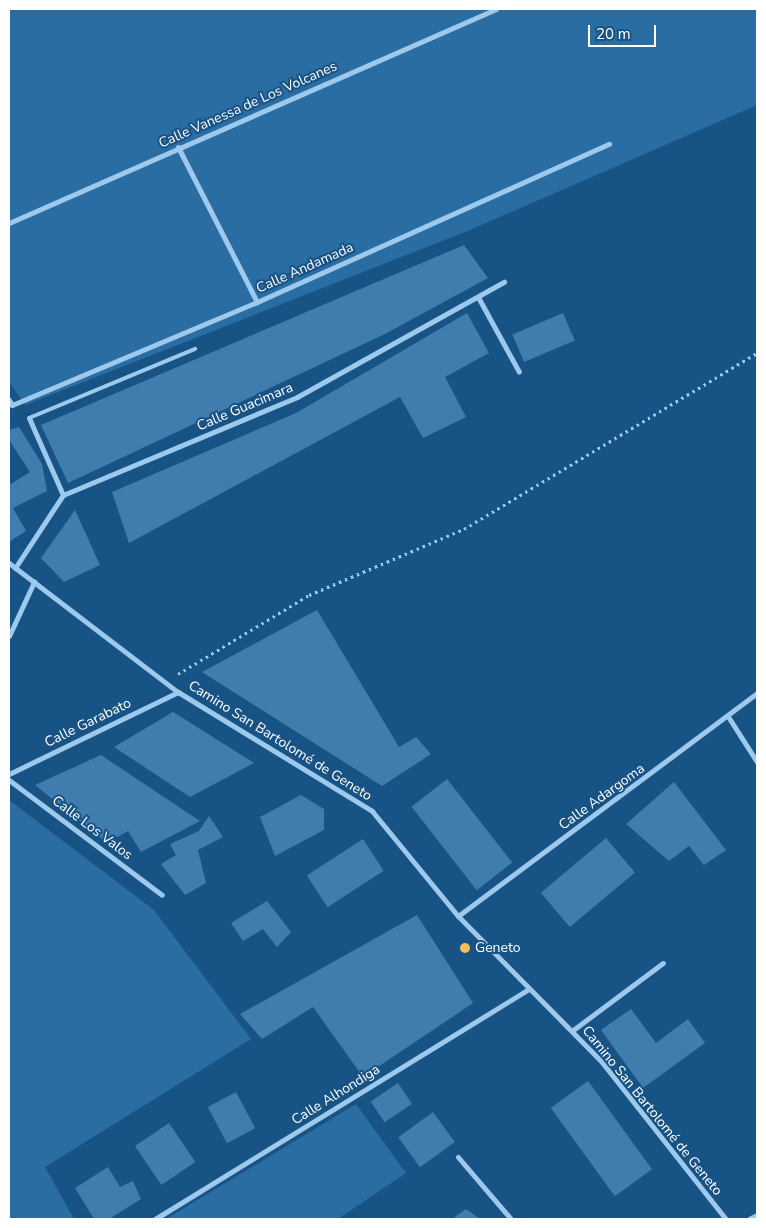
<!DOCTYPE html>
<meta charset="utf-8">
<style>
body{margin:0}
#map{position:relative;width:766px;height:1228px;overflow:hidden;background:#185385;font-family:"Nunito Sans",sans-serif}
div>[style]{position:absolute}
.green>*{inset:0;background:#2a6da3}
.building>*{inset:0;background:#407dae;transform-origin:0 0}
.path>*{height:3px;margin-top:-1.5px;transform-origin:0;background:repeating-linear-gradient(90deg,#9dc9ed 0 2.5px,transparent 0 6.5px)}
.lane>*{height:4px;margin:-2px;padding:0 2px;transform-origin:2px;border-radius:2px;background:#9dc9ed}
.street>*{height:5px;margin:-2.5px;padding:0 2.5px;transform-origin:2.5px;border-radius:2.5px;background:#9dc9ed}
.dots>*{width:14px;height:14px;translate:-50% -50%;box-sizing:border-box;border:2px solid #185385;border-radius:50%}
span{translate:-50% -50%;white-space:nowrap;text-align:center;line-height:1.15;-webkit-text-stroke:4px #185385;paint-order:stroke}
.street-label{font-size:14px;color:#fff}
.poi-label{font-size:14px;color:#fff}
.left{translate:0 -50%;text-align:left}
.frame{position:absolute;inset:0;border:10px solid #fff;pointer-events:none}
.scale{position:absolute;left:588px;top:25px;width:68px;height:22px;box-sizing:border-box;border:2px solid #fff;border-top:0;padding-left:6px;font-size:15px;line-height:18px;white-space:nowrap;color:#fff;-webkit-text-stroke:4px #185385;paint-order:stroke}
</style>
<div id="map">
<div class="green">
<i style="clip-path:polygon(9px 9px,757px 9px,757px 105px,470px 230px,25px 405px,9px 382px)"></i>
<i style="clip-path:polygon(9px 800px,154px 910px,251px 1039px,45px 1167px,74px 1219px,9px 1219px)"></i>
<i style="clip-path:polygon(356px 1104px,406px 1173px,338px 1219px,166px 1219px)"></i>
</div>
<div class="building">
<i style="clip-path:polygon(464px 245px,488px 278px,385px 334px,68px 483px,41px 425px)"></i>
<i style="clip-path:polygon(467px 313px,489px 353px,445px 377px,466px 417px,423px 438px,400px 397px,129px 543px,112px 492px,296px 413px)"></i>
<i style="left:563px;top:313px;width:30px;height:55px;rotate:67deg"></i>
<i style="clip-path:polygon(19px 427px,42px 464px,47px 491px,13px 508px,26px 531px,9px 542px,9px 485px,30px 472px,9px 440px,9px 430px)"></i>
<i style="clip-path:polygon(75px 510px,100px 565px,64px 582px,41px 558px)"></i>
<i style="clip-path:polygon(317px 610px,399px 747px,416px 737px,431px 754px,382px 786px,202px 672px)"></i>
<i style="clip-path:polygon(173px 712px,186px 720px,254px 763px,190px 797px,114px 747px)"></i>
<i style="clip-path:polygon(101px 755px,200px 821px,141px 852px,128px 831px,107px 843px,35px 785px)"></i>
<i style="left:447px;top:779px;width:106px;height:45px;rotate:52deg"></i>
<i style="clip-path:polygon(674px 782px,726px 850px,704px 865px,689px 846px,669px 861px,626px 824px)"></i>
<i style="clip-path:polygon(301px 795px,324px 809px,324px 830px,275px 856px,260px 817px)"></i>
<i style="clip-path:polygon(209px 816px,223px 837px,198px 850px,206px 883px,185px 895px,161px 864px,176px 855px,170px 844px,199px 831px)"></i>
<i style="left:606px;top:838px;width:45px;height:85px;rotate:50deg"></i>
<i style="left:363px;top:839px;width:38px;height:67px;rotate:57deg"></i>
<i style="clip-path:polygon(267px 901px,291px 932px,277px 947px,263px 929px,243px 941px,231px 923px)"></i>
<i style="clip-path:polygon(417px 915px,473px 1003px,363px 1077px,313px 1007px,262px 1039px,240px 1014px)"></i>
<i style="clip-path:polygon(631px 1009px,656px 1043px,688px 1019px,705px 1043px,643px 1088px,601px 1030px)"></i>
<i style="left:588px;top:1081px;width:109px;height:46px;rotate:54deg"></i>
<i style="left:398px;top:1083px;width:25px;height:33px;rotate:56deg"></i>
<i style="left:236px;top:1092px;width:41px;height:32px;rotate:62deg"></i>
<i style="left:433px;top:1112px;width:37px;height:43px;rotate:54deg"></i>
<i style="left:169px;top:1123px;width:47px;height:41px;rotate:56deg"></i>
<i style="clip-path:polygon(108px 1167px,120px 1187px,133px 1181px,141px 1199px,109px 1219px,94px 1219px,75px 1188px)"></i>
<i style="clip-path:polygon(466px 1209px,480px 1219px,452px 1219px)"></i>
</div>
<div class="path">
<i style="left:178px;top:674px;width:153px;rotate:-31.1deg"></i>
<i style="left:309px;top:595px;width:168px;rotate:-23.1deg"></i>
<i style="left:464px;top:529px;width:342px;rotate:-31deg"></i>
</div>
<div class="lane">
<i style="left:29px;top:418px;width:180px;rotate:-22.6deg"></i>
</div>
<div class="street">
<i style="left:178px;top:147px;width:174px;rotate:63deg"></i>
<i style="left:9px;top:223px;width:532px;rotate:-23.72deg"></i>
<i style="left:478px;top:297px;width:85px;rotate:61.3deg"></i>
<i style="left:9px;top:400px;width:6px;rotate:59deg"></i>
<i style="left:12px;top:405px;width:266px;rotate:-22.8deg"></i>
<i style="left:257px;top:302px;width:386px;rotate:-24.2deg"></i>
<i style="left:29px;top:418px;width:84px;rotate:66.2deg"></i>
<i style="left:9px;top:563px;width:213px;rotate:37.4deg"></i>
<i style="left:178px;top:692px;width:228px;rotate:31.5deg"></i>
<i style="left:372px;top:811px;width:136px;rotate:50.7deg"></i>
<i style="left:458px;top:916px;width:204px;rotate:45.4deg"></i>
<i style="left:601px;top:1061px;width:201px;rotate:51.7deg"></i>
<i style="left:15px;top:568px;width:87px;rotate:-56.7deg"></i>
<i style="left:63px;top:495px;width:254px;rotate:-22.7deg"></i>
<i style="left:297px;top:397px;width:237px;rotate:-29.1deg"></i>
<i style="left:9px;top:636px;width:60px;rotate:-65.2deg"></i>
<i style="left:729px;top:718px;width:52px;rotate:57.5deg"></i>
<i style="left:9px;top:774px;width:188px;rotate:-25.9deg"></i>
<i style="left:9px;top:780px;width:191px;rotate:36.9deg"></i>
<i style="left:458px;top:916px;width:373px;rotate:-36.7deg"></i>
<i style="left:573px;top:1030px;width:112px;rotate:-36.7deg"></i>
<i style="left:458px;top:1157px;width:82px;rotate:49.5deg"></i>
<i style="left:155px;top:1219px;width:439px;rotate:-31.6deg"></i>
<i style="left:749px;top:1219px;width:9px;rotate:-27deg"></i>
</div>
<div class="dots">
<i style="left:465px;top:948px;background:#ffbd58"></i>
</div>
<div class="street-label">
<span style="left:248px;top:105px;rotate:-24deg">Calle Vanessa de Los Volcanes</span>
<span style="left:305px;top:268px;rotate:-24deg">Calle Andamada</span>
<span style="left:245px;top:407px;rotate:-23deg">Calle Guacimara</span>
<span style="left:88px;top:723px;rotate:-26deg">Calle Garabato</span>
<span style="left:280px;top:741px;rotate:32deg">Camino San Bartolomé de Geneto</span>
<span style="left:602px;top:797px;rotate:-36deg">Calle Adargoma</span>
<span style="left:92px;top:828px;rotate:37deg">Calle Los Valos</span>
<span style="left:336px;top:1095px;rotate:-32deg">Calle Alhondiga</span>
<span style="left:652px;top:1111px;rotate:51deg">Camino San Bartolomé de Geneto</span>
</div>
<div class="poi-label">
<span class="left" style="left:475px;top:948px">Geneto</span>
</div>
<div class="frame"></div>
<div class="scale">20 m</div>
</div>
